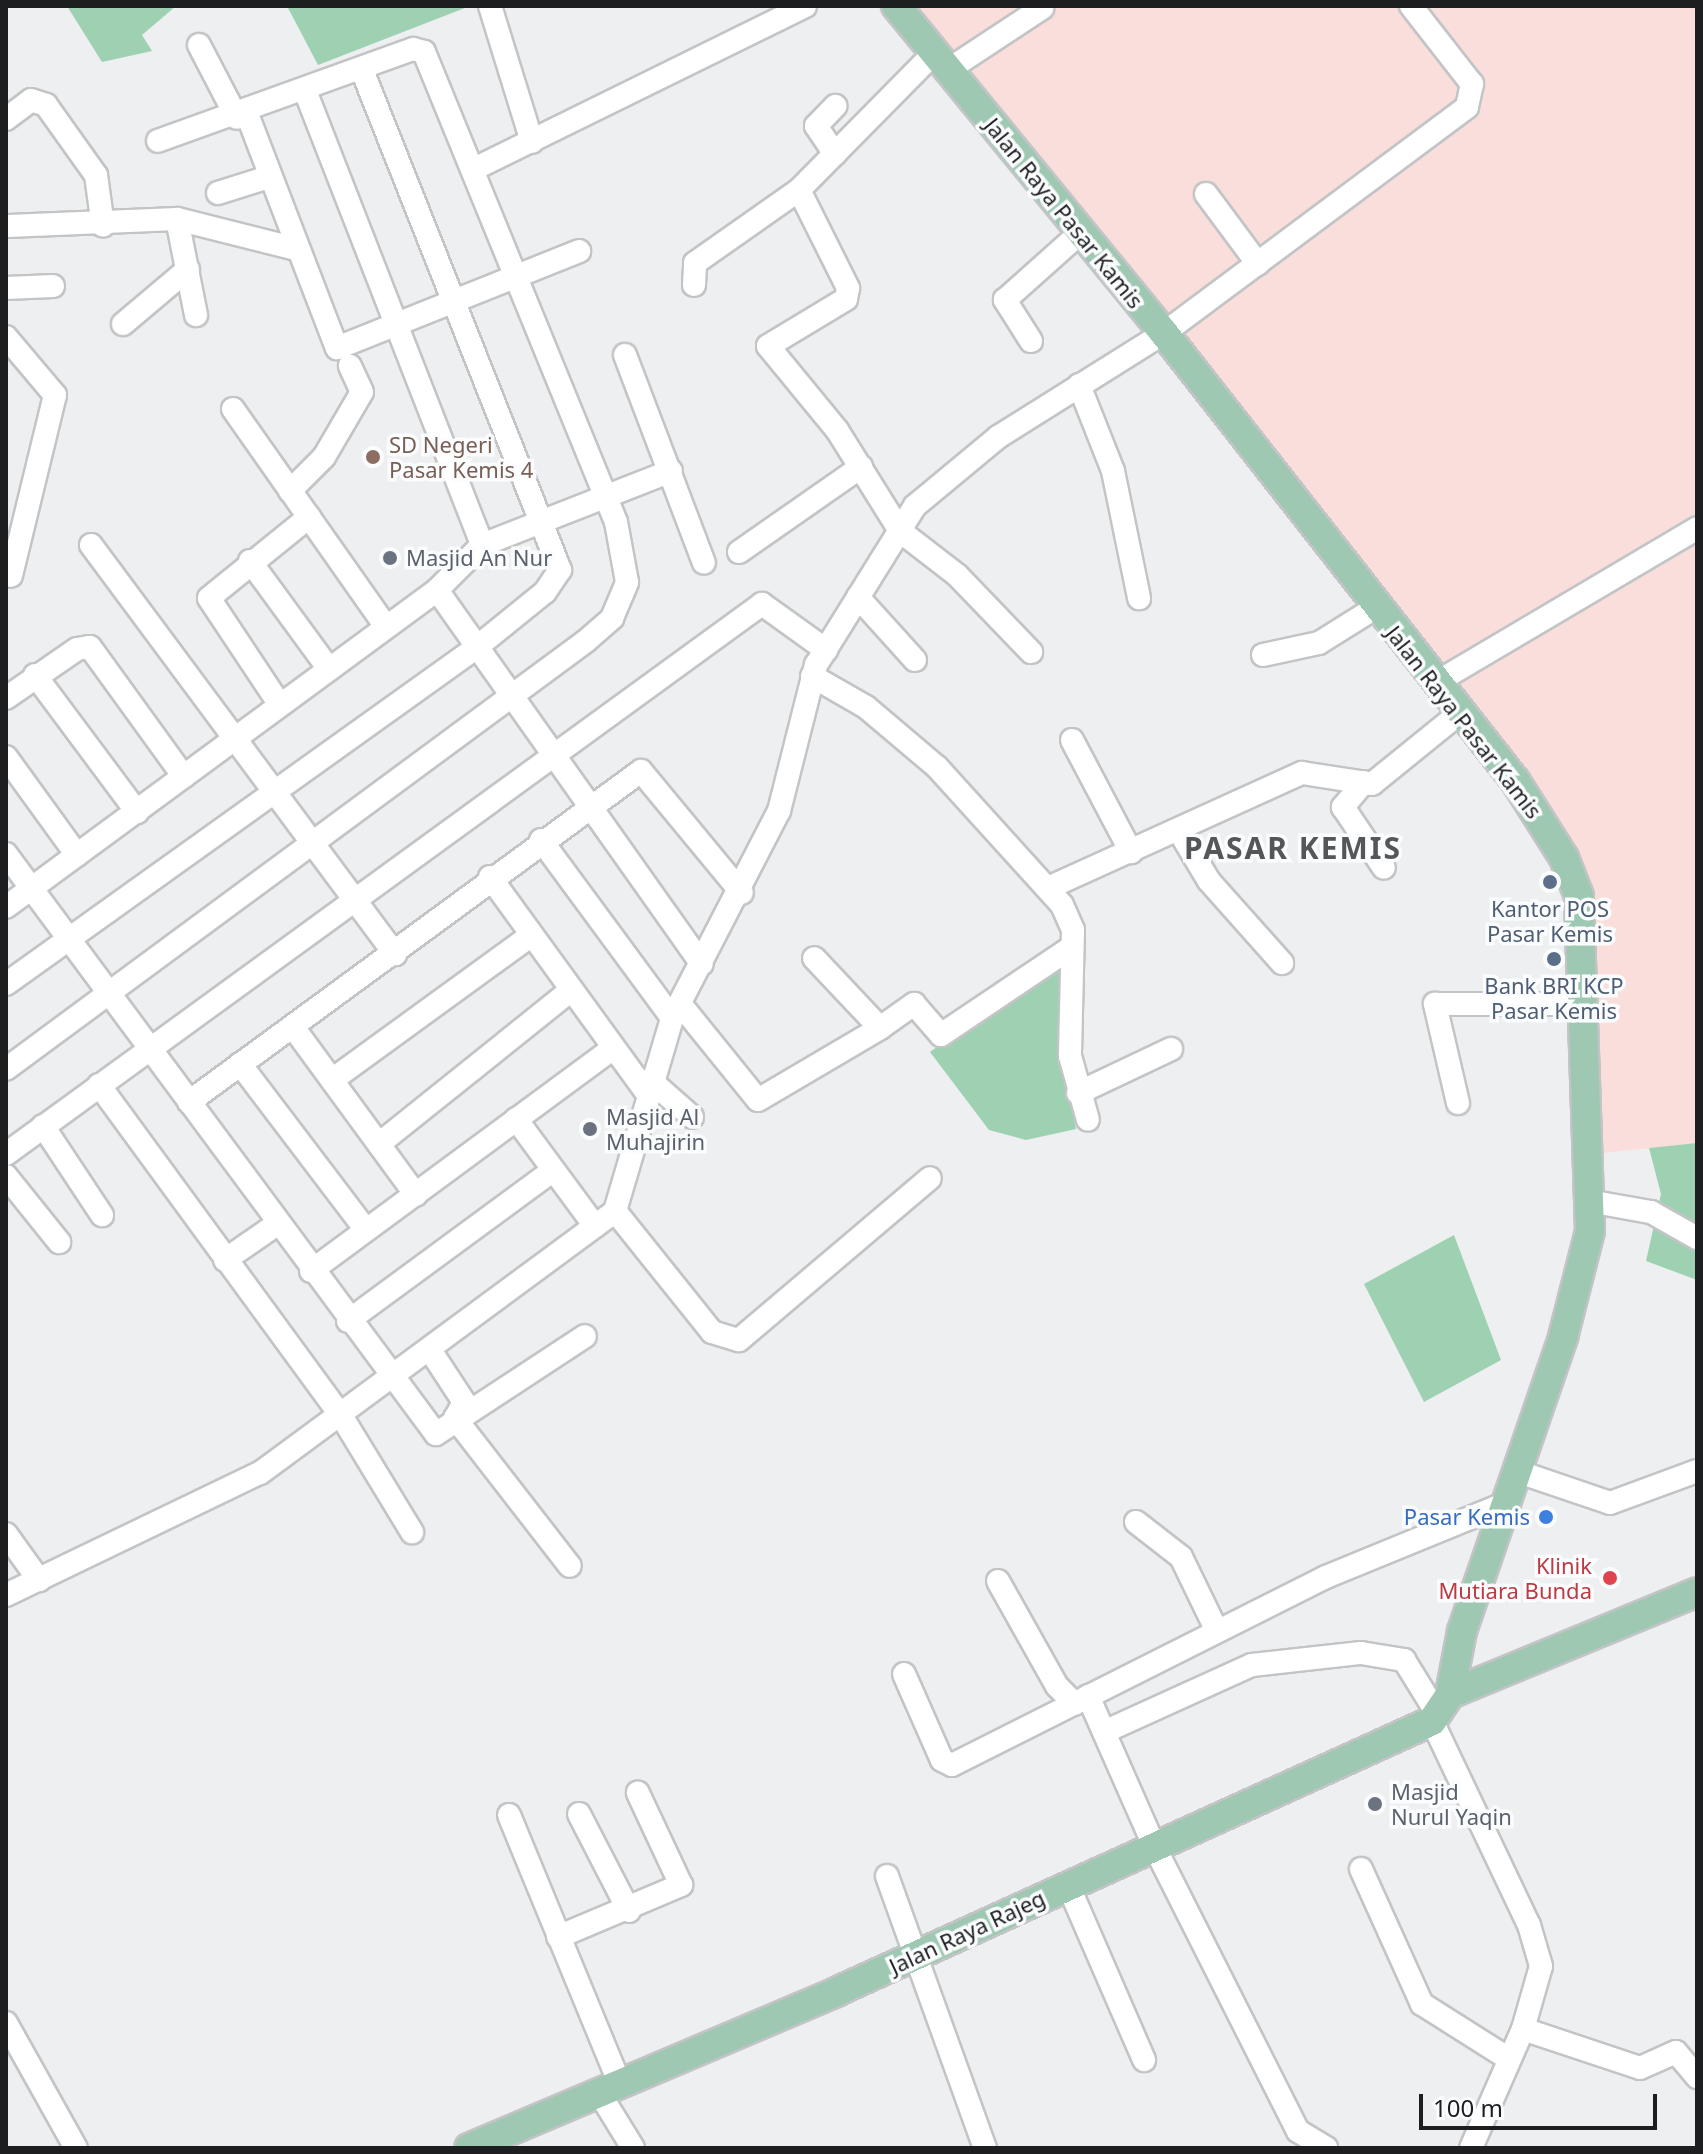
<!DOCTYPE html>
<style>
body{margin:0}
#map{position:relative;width:1703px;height:2154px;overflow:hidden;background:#edeff1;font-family:"Noto Sans",sans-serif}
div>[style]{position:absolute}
.commercial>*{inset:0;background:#f9dedb}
.green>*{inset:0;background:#9dd1b1}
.roads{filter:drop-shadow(2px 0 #c3c4c6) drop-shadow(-2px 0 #c3c4c6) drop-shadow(0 2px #c3c4c6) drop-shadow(0 -2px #c3c4c6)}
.minor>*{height:22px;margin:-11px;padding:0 11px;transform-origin:11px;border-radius:11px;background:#fff}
.major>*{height:28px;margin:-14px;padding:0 14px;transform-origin:14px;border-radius:14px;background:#9ec8b2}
.dots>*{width:22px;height:22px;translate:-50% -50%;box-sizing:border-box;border:4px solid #fbfcfe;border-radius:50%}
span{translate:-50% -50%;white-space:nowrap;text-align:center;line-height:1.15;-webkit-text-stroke:7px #fbfcfe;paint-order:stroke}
.street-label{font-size:22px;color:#1d1e1f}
.education-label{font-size:22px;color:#785e54}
.left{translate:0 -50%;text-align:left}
.worship-label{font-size:22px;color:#5b616d}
.service-label{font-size:22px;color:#4e5e75}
.shop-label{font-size:22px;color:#366cbe}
.right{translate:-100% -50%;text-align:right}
.health-label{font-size:22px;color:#be3a42}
.district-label{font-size:30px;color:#555657;font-weight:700;letter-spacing:2px}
.frame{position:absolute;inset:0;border:8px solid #1d1e1f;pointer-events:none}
.scale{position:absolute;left:1419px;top:2094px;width:238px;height:36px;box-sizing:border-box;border:4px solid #1d1e1f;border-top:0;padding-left:10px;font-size:24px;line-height:28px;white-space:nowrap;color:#1d1e1f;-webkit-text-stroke:6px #fbfcfe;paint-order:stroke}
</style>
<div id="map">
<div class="commercial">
<i style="clip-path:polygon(903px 6px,1697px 6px,1697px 1143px,1603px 1153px,1579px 861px,1439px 656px)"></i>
</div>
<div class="green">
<i style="clip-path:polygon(67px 6px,176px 6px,142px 35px,152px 51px,102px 62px)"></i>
<i style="clip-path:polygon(287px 6px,470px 6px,318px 65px)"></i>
<i style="clip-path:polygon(1068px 954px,1059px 1041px,1076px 1129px,1026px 1140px,989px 1130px,930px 1052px)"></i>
<i style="clip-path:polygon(1697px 1143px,1697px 1280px,1646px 1261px,1661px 1194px,1649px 1148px)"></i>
<i style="clip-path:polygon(1454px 1235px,1501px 1360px,1424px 1402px,1364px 1284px)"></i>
</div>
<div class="roads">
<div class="minor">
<i style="left:490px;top:6px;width:142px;rotate:72.8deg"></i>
<i style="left:199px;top:45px;width:82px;rotate:62.5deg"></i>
<i style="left:948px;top:70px;width:113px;rotate:-33.4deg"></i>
<i style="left:306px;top:93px;width:485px;rotate:68.7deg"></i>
<i style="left:247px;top:114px;width:251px;rotate:69deg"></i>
<i style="left:337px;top:348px;width:261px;rotate:-21.8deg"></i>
<i style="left:6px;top:119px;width:31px;rotate:-37deg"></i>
<i style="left:31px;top:100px;width:16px;rotate:18deg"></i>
<i style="left:46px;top:105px;width:86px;rotate:54.5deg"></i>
<i style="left:96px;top:175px;width:51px;rotate:82.2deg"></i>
<i style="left:835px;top:154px;width:34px;rotate:-124deg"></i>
<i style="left:816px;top:126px;width:28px;rotate:-46deg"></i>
<i style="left:474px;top:169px;width:369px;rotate:-26.2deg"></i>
<i style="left:799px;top:190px;width:110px;rotate:63.4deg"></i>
<i style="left:848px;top:288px;width:11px;rotate:100deg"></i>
<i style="left:846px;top:299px;width:91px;rotate:148.9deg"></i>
<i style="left:768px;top:346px;width:109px;rotate:50.6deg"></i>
<i style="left:837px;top:430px;width:119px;rotate:58deg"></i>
<i style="left:900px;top:531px;width:72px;rotate:37.7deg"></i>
<i style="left:957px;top:575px;width:107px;rotate:46.1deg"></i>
<i style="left:218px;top:193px;width:53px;rotate:-17.4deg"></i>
<i style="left:1206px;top:194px;width:87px;rotate:53.4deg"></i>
<i style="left:177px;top:219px;width:98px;rotate:78.8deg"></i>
<i style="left:8px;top:226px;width:169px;rotate:-2.4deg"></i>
<i style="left:177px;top:219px;width:123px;rotate:14.1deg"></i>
<i style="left:694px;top:285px;width:22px;rotate:-87deg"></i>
<i style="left:695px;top:263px;width:127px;rotate:-35.1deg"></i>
<i style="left:799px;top:190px;width:192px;rotate:-45.4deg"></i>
<i style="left:6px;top:288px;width:47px;rotate:-2.4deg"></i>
<i style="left:123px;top:324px;width:85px;rotate:-40.2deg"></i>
<i style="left:6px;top:337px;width:76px;rotate:49.8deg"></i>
<i style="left:55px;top:395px;width:186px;rotate:103.7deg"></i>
<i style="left:1031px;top:341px;width:49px;rotate:-122.4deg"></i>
<i style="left:1005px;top:300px;width:101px;rotate:-41.8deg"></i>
<i style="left:625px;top:355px;width:222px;rotate:69.2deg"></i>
<i style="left:1079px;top:385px;width:92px;rotate:68.4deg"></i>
<i style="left:1113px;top:471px;width:130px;rotate:78.4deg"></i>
<i style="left:233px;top:409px;width:266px;rotate:54.9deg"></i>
<i style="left:290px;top:491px;width:48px;rotate:-45deg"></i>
<i style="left:324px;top:457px;width:75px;rotate:-59.7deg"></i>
<i style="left:362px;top:392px;width:29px;rotate:-115deg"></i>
<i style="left:91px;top:545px;width:510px;rotate:53.38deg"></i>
<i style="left:739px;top:552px;width:149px;rotate:-34.9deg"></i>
<i style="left:250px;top:561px;width:134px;rotate:53.8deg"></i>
<i style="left:437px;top:590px;width:458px;rotate:54.7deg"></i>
<i style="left:858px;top:597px;width:85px;rotate:47.9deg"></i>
<i style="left:1263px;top:655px;width:57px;rotate:-12.1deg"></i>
<i style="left:1319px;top:643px;width:66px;rotate:-32deg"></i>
<i style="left:35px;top:675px;width:171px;rotate:53.3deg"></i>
<i style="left:812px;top:676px;width:62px;rotate:29.9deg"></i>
<i style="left:866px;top:707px;width:93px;rotate:40.2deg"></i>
<i style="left:937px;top:767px;width:186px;rotate:47.8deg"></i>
<i style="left:1062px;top:905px;width:27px;rotate:66deg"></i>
<i style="left:1073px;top:930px;width:126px;rotate:91.4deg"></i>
<i style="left:1070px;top:1056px;width:66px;rotate:74.3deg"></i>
<i style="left:1437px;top:682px;width:302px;rotate:-30.6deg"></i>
<i style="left:6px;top:698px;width:86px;rotate:-34.6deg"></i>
<i style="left:77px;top:649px;width:13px;rotate:-9deg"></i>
<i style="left:90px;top:647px;width:160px;rotate:54.1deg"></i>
<i style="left:280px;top:705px;width:128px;rotate:-123.6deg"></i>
<i style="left:209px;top:598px;width:129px;rotate:-39deg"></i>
<i style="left:1072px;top:740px;width:127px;rotate:62.2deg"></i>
<i style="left:6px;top:757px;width:121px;rotate:54.1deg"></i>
<i style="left:1364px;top:782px;width:33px;rotate:130deg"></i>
<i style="left:1343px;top:807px;width:73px;rotate:56.1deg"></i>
<i style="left:1179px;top:831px;width:58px;rotate:59deg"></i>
<i style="left:1209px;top:881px;width:110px;rotate:48.3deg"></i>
<i style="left:541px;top:840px;width:221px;rotate:53.6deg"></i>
<i style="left:6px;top:854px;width:722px;rotate:53.45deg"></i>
<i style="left:436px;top:1434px;width:178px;rotate:-33.3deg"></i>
<i style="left:490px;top:877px;width:266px;rotate:54deg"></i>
<i style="left:1048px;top:888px;width:279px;rotate:-24.4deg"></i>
<i style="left:1302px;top:773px;width:71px;rotate:8.9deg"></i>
<i style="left:1372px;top:784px;width:114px;rotate:-39deg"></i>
<i style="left:6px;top:907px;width:535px;rotate:-36.33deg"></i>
<i style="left:437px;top:590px;width:64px;rotate:-45deg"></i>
<i style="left:482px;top:545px;width:203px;rotate:-21.4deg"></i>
<i style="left:6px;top:984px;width:579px;rotate:-35.58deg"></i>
<i style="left:477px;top:647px;width:87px;rotate:-39deg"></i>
<i style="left:545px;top:592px;width:27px;rotate:-56deg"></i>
<i style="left:560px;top:570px;width:538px;rotate:-111.6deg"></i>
<i style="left:681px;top:1005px;width:122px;rotate:51deg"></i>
<i style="left:758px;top:1100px;width:142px;rotate:-30.5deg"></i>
<i style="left:880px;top:1028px;width:96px;rotate:-133.3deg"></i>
<i style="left:293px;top:1027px;width:208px;rotate:53.8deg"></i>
<i style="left:880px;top:1028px;width:42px;rotate:-35.2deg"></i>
<i style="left:914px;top:1004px;width:41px;rotate:48.9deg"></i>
<i style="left:941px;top:1035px;width:158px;rotate:-33.9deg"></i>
<i style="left:240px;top:1064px;width:208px;rotate:52.8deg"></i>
<i style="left:6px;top:1069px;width:721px;rotate:-36.42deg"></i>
<i style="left:586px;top:641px;width:35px;rotate:-41deg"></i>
<i style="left:612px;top:618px;width:39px;rotate:-67deg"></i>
<i style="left:627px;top:582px;width:61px;rotate:-100.4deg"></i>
<i style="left:616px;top:522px;width:508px;rotate:-112.22deg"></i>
<i style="left:424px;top:52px;width:11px;rotate:-165deg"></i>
<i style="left:413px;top:49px;width:271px;rotate:160.2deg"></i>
<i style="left:332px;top:1080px;width:245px;rotate:-36deg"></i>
<i style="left:650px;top:1080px;width:56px;rotate:41.4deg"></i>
<i style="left:99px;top:1085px;width:411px;rotate:53.8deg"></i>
<i style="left:342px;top:1417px;width:135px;rotate:58.7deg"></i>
<i style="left:1078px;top:1093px;width:103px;rotate:-25.3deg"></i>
<i style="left:189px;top:1102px;width:560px;rotate:-36.22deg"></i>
<i style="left:641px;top:771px;width:158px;rotate:50.4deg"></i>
<i style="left:1458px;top:1103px;width:102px;rotate:-103.1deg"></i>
<i style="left:1435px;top:1004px;width:149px"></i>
<i style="left:516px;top:1119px;width:133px;rotate:53.6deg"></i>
<i style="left:43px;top:1126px;width:107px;rotate:56.5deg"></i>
<i style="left:379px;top:1144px;width:246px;rotate:-38.7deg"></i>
<i style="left:6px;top:1154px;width:935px;rotate:-36.04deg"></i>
<i style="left:762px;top:604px;width:79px;rotate:35.7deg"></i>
<i style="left:6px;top:1176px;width:85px;rotate:51.2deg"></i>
<i style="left:1594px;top:1202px;width:58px;rotate:10deg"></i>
<i style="left:1651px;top:1212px;width:53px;rotate:29.5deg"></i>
<i style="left:615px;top:1211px;width:155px;rotate:51.3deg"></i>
<i style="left:712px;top:1332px;width:28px;rotate:17deg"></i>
<i style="left:739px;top:1340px;width:250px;rotate:-40.3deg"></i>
<i style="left:225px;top:1260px;width:63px;rotate:-34.7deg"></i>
<i style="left:311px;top:1271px;width:375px;rotate:-36.4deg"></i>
<i style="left:348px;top:1321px;width:253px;rotate:-36.3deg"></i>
<i style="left:430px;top:1350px;width:62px;rotate:56.8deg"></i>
<i style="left:464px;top:1402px;width:18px;rotate:119deg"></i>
<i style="left:455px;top:1418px;width:187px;rotate:52.2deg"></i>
<i style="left:1519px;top:1472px;width:96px;rotate:18.8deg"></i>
<i style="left:1610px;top:1503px;width:93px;rotate:-20.2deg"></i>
<i style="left:1136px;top:1522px;width:57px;rotate:37.9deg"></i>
<i style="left:1181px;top:1557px;width:80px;rotate:64.1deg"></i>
<i style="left:6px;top:1534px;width:57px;rotate:54.3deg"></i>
<i style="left:998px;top:1581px;width:120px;rotate:60.7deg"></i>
<i style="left:1057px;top:1686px;width:25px;rotate:45deg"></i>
<i style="left:6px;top:1595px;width:282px;rotate:-25.7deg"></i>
<i style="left:260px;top:1473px;width:441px;rotate:-36.4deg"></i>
<i style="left:615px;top:1211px;width:201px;rotate:-73.5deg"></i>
<i style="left:672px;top:1018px;width:233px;rotate:-62.7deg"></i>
<i style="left:779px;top:811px;width:151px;rotate:-75.8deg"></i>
<i style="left:816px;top:665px;width:187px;rotate:-58.1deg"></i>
<i style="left:915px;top:506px;width:108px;rotate:-39.7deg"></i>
<i style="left:998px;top:437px;width:196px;rotate:-32.1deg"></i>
<i style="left:1164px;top:333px;width:378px;rotate:-36.7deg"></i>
<i style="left:1467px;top:107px;width:24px;rotate:-78deg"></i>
<i style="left:1472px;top:84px;width:99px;rotate:-128deg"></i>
<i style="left:904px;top:1674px;width:94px;rotate:66.2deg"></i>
<i style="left:942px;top:1760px;width:11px;rotate:27deg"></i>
<i style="left:952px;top:1765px;width:419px;rotate:-26.7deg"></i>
<i style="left:1326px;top:1577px;width:192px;rotate:-22.3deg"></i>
<i style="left:1088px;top:1696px;width:166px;rotate:66.2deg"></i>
<i style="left:1155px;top:1848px;width:317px;rotate:63.2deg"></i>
<i style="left:1298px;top:2131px;width:33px;rotate:31deg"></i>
<i style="left:1432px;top:1721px;width:226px;rotate:64.6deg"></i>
<i style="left:1529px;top:1925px;width:43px;rotate:73.7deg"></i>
<i style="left:1541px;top:1966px;width:66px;rotate:105.9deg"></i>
<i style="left:1523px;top:2029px;width:130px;rotate:113.6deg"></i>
<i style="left:1104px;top:1732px;width:162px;rotate:-24.4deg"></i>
<i style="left:1252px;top:1665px;width:110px;rotate:-6.3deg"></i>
<i style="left:1361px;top:1653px;width:44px;rotate:9.2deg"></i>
<i style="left:1404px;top:1660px;width:65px;rotate:58.3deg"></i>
<i style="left:579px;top:1814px;width:109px;rotate:62.7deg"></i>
<i style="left:509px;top:1815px;width:289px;rotate:67.6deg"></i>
<i style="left:1361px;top:1869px;width:148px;rotate:65.7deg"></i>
<i style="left:1422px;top:2004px;width:103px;rotate:32.3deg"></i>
<i style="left:887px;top:1876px;width:289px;rotate:70.2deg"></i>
<i style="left:1068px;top:1885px;width:191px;rotate:66.5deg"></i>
<i style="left:558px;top:1937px;width:134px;rotate:-22.9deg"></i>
<i style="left:681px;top:1885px;width:102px;rotate:-115.1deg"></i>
<i style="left:6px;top:2023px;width:143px;rotate:60.8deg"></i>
<i style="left:1523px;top:2029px;width:123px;rotate:18.4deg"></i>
<i style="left:1640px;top:2068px;width:39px;rotate:-24deg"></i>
<i style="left:1676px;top:2052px;width:33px;rotate:50deg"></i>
<i style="left:598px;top:2091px;width:67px;rotate:58.4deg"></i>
</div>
<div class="major">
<i style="left:1450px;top:1694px;width:267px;rotate:-22.4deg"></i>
<i style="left:469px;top:2148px;width:401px;rotate:-23deg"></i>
<i style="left:838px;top:1991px;width:652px;rotate:-24.44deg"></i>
<i style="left:1432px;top:1721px;width:32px;rotate:-56deg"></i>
<i style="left:1450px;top:1694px;width:64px;rotate:-79.2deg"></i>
<i style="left:1462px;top:1631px;width:311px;rotate:-71deg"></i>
<i style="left:1563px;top:1337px;width:109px;rotate:-75.7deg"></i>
<i style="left:1590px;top:1231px;width:335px;rotate:-91.9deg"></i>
<i style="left:1579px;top:896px;width:41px;rotate:-111.5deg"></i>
<i style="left:1564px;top:858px;width:90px;rotate:-122.3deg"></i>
<i style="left:1516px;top:782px;width:571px;rotate:-128.1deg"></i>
<i style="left:1164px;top:333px;width:423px;rotate:-129.3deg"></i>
</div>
</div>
<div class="dots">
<i style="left:373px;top:457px;background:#8d6e63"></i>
<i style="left:390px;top:558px;background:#6b7280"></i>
<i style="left:1550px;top:882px;background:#5c6f8a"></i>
<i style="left:1554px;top:959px;background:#5c6f8a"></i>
<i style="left:590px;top:1129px;background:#6b7280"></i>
<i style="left:1546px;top:1517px;background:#3f7fe0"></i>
<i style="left:1610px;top:1578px;background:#e0444e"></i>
<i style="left:1375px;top:1804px;background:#6b7280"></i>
</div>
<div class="street-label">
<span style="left:1064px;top:213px;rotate:51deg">Jalan Raya Pasar Kamis</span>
<span style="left:1464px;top:722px;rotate:52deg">Jalan Raya Pasar Kamis</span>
<span style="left:967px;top:1932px;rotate:-25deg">Jalan Raya Rajeg</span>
</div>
<div class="education-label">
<span class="left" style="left:389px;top:457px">SD Negeri<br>Pasar Kemis 4</span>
</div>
<div class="worship-label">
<span class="left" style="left:406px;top:558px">Masjid An Nur</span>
<span class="left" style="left:606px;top:1129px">Masjid Al<br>Muhajirin</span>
<span class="left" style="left:1391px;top:1804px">Masjid<br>Nurul Yaqin</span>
</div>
<div class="service-label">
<span style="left:1550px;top:921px">Kantor POS<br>Pasar Kemis</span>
<span style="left:1554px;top:998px">Bank BRI KCP<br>Pasar Kemis</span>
</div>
<div class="shop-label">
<span class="right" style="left:1530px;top:1517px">Pasar Kemis</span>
</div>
<div class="health-label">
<span class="right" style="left:1592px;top:1578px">Klinik<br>Mutiara Bunda</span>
</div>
<div class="district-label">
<span style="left:1293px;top:848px">PASAR KEMIS</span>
</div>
<div class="frame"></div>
<div class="scale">100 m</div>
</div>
